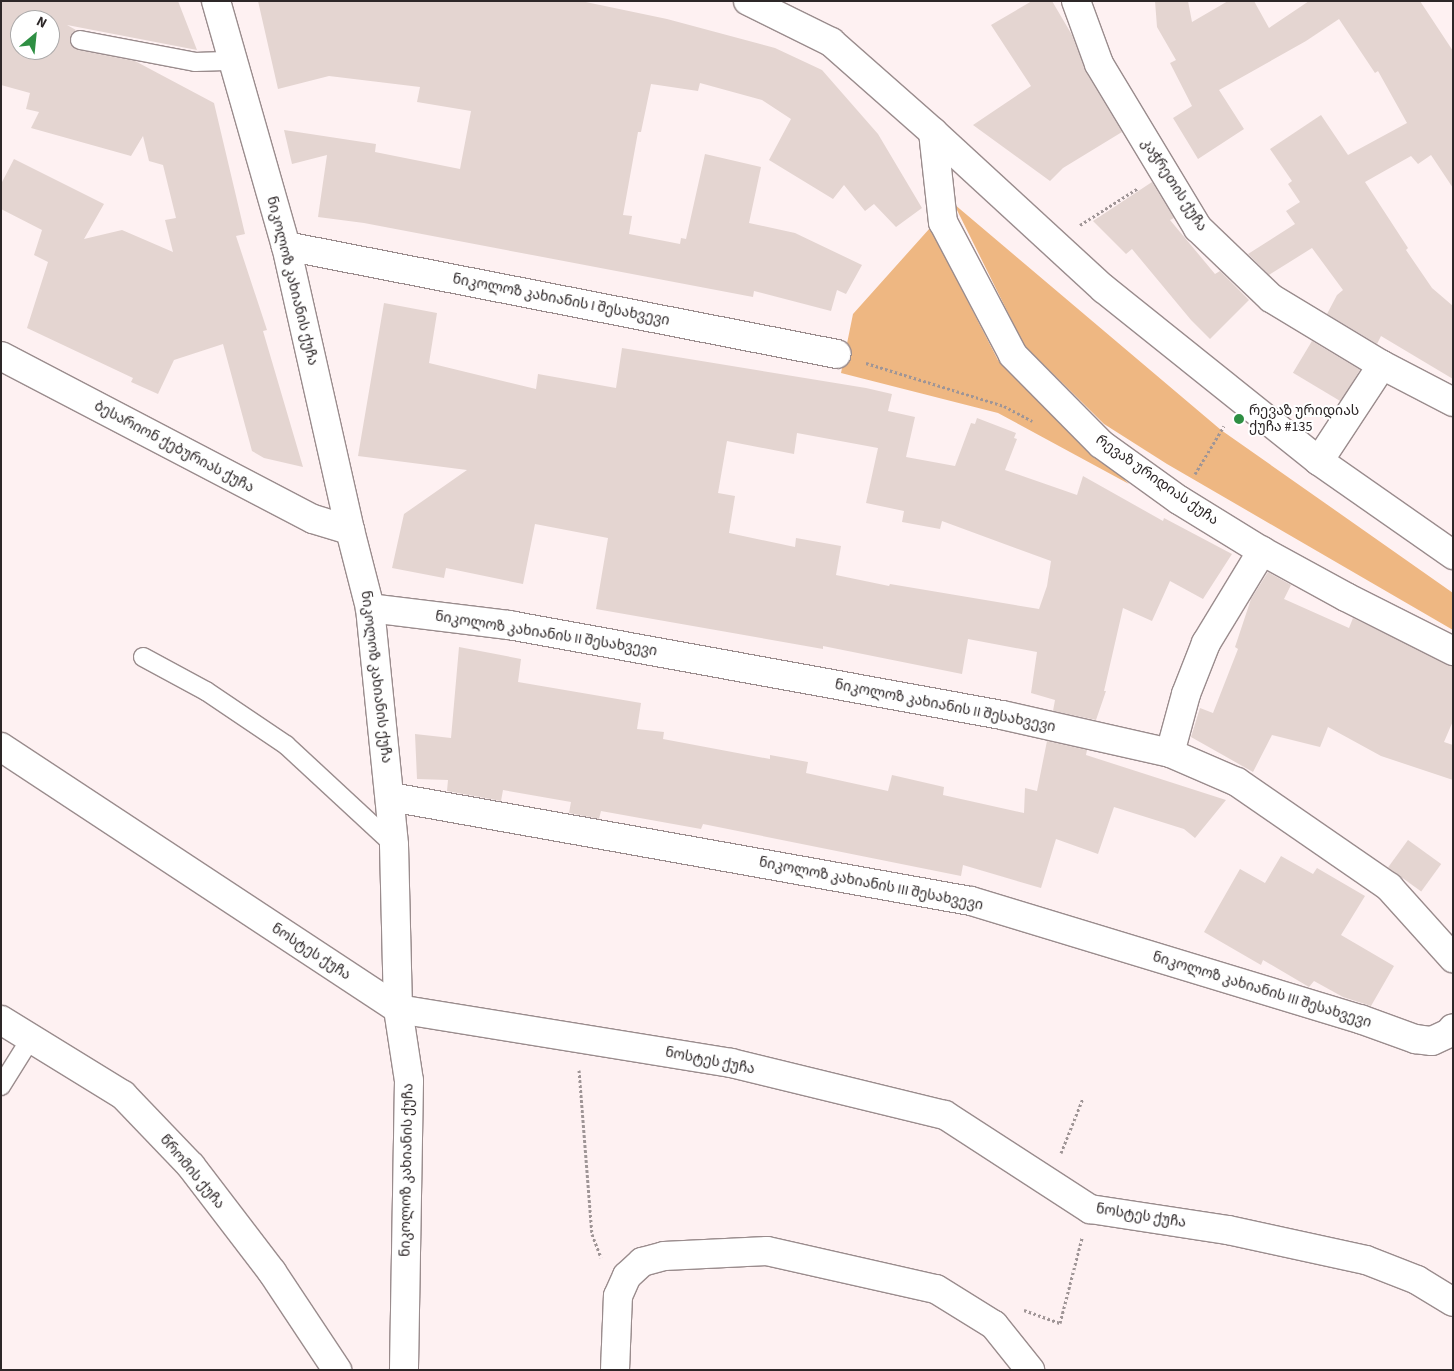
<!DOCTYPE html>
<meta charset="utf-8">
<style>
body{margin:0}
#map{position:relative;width:1454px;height:1371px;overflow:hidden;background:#fef1f2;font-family:"Source Sans 3","Noto Sans Georgian",sans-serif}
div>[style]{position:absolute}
.green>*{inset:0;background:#eeb782}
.building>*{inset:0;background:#e4d5d1;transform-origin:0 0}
.path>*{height:3px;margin-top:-1.5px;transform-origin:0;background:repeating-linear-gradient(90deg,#9f9596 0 2.5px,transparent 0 5px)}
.roads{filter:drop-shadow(1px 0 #9a8c8d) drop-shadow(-1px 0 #9a8c8d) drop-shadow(0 1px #9a8c8d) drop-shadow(0 -1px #9a8c8d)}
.service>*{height:18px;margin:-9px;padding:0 9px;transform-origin:9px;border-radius:9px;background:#fff}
.minor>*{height:28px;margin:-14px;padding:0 14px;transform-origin:14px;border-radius:14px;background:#fff}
.tertiary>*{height:28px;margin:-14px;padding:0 14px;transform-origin:14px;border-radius:14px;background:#fff}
.dots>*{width:14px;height:14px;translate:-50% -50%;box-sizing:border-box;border:2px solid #fff;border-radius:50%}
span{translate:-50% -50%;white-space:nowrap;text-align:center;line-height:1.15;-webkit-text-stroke:4px #fff;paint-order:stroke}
.street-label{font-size:14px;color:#2d2728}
.poi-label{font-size:14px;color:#2d2728}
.left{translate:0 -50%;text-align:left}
.frame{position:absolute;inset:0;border:2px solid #2d2728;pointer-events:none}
.north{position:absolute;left:10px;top:10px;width:50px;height:50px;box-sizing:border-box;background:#fff;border:1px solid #aba9a9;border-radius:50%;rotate:28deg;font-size:14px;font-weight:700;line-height:20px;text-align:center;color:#2d2728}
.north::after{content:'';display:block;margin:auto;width:18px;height:22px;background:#2e8f43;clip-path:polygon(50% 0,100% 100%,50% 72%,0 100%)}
</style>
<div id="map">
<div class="green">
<i style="clip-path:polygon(954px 204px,1221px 430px,1453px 593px,1453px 630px,1167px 464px,1104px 424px,1024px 345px)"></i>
<i style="clip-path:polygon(930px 228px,998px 360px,1129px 484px,998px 413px,841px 373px,853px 314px)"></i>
</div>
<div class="building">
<i style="clip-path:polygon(evenodd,1px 1px,178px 1px,197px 50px,67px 25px,76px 30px,72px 33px,70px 43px,78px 50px,135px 61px,214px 103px,245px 234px,236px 236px,267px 330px,263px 331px,303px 467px,264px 458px,252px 451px,223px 344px,174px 360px,158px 394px,131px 382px,133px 378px,27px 328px,48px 262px,34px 255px,42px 230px,1px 209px,1px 184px,14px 159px,104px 204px,84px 239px,122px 230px,173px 252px,165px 220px,176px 218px,163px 165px,149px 161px,143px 136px,131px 156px,31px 128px,39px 112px,26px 109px,30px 93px,1px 85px,1px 1px,20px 20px,50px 20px,50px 50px,20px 50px,20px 20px)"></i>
<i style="clip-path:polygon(258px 1px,581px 1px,667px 19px,775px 48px,822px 70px,878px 134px,922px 208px,896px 227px,874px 204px,865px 211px,844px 185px,833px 199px,769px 160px,791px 119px,762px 100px,700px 83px,698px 91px,651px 84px,641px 132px,638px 132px,623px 215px,632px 216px,629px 234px,680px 244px,681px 238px,686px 239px,705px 154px,761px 167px,749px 223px,795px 233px,862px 265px,846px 294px,837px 290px,831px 311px,754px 291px,753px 297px,364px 223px,318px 217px,327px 155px,292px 164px,284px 130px,376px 144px,375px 152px,460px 169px,471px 111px,417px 102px,420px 87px,329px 76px,278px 89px)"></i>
<i style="clip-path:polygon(1032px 1px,1052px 1px,1072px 35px,1086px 72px,1122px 132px,1063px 168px,1050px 181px,973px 125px,1031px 86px,991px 25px)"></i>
<i style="clip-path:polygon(1155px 1px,1188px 1px,1192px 22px,1228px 1px,1254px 1px,1269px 28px,1309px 1px,1420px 1px,1453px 51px,1453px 188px,1431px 155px,1418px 164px,1411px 156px,1365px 182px,1408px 248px,1406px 250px,1432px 288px,1453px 306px,1453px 379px,1381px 336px,1377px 344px,1327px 314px,1337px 295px,1343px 290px,1312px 248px,1269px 275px,1248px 254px,1295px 224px,1286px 211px,1300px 202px,1288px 184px,1292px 181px,1270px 149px,1321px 115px,1348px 155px,1407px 123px,1378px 71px,1375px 73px,1339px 19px,1306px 41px,1219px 90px,1244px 129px,1198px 159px,1173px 118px,1192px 106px,1170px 63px,1176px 60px,1157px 27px)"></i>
<i style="clip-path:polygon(1152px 182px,1174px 218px,1170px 220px,1215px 274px,1220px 271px,1249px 300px,1210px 339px,1191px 320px,1132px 249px,1126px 254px,1093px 221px)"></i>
<i style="clip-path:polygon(evenodd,384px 303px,437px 313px,429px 363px,536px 389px,538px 374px,616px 388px,622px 348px,866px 388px,892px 394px,888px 411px,915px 417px,906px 457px,955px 466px,971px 423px,975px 424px,977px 418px,1016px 433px,1014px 438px,1017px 439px,1005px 470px,1077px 495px,1083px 476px,1163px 521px,1164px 518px,1232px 554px,1203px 599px,1170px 581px,1152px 621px,1123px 608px,1104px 691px,1106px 691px,1096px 720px,1053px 711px,1055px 700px,1031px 693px,1037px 652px,968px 639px,962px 674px,823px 646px,823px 649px,596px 609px,608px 538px,535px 524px,523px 584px,446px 568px,444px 578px,392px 568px,404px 514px,467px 470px,358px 456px,384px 303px,797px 433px,878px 448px,866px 503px,904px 511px,902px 522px,940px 529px,942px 521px,1051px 561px,1047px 586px,1039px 609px,890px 584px,889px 586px,836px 575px,841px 546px,796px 538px,795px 547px,729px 533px,735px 496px,718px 493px,727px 441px,794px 454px,797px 433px)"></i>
<i style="left:1312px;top:341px;width:56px;height:37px;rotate:31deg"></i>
<i style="clip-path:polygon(1268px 572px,1291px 585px,1284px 599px,1349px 628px,1353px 618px,1453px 666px,1453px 721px,1444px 742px,1453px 745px,1453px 780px,1381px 756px,1328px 727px,1320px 747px,1272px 735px,1253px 772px,1191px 737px,1200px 708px,1213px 713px,1238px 649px,1235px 647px,1251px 599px)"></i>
<i style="clip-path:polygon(459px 647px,521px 659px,518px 682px,641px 703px,637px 729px,664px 732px,663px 739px,770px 759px,770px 755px,808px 762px,806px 773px,888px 791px,892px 775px,944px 787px,943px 795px,1024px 813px,1025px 788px,1037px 791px,1047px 741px,1087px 750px,1086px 755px,1226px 800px,1195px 838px,1184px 829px,1114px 807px,1098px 854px,1056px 839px,1041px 888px,963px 865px,961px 876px,703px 824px,701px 829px,601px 811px,599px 819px,569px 813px,571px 802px,503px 790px,501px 801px,447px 791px,448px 780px,417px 779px,415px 734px,451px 738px)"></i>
<i style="left:1408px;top:840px;width:41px;height:34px;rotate:36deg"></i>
<i style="clip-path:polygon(1281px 856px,1313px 874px,1317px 868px,1365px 896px,1341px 935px,1394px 966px,1371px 1006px,1343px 997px,1314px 981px,1309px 987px,1263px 960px,1261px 965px,1204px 932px,1240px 869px,1265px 883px)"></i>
</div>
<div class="path">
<i style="left:1080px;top:225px;width:69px;rotate:-32.5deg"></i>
<i style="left:866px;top:363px;width:145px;rotate:17.3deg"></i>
<i style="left:1004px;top:406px;width:32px;rotate:28deg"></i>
<i style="left:1195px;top:474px;width:56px;rotate:-58.9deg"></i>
<i style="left:579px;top:1070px;width:165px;rotate:85.5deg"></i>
<i style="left:592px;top:1234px;width:25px;rotate:69deg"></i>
<i style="left:1061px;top:1153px;width:59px;rotate:-68.2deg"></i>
<i style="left:1024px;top:1310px;width:38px;rotate:20deg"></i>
<i style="left:1060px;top:1323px;width:88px;rotate:-75.5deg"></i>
</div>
<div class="roads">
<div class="service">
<i style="left:80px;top:40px;width:117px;rotate:10.8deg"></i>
<i style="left:195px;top:62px;width:38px;rotate:-2deg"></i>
<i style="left:143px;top:657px;width:72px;rotate:28.4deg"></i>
<i style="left:206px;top:691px;width:97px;rotate:34deg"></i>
<i style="left:286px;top:745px;width:147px;rotate:42.8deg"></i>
<i style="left:1px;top:1086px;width:57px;rotate:-58deg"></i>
</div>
<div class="minor">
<i style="left:933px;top:132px;width:91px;rotate:83.7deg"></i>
<i style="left:943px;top:222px;width:150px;rotate:62.2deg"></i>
<i style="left:1013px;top:355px;width:125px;rotate:45.3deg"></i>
<i style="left:1101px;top:444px;width:96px;rotate:35.7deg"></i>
<i style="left:1179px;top:500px;width:97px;rotate:31.6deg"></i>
<i style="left:1262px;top:551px;width:96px;rotate:28.7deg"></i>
<i style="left:1346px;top:597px;width:120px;rotate:26.8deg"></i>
<i style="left:286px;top:246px;width:561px;rotate:11.09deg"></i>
<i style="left:1px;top:356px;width:352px;rotate:27.6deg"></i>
<i style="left:313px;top:519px;width:39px;rotate:17deg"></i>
<i style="left:1382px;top:365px;width:80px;rotate:27.5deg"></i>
<i style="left:370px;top:608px;width:140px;rotate:7deg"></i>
<i style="left:509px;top:625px;width:501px;rotate:10.35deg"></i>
<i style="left:1002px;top:715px;width:172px;rotate:12.7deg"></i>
<i style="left:1170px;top:753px;width:73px;rotate:23.4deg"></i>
<i style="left:1237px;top:782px;width:185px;rotate:34.6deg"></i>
<i style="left:1389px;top:887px;width:96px;rotate:48deg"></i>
<i style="left:1px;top:747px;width:476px;rotate:33.4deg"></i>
<i style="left:398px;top:1009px;width:337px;rotate:9.2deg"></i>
<i style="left:731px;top:1063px;width:220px;rotate:13.7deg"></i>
<i style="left:945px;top:1115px;width:173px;rotate:33deg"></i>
<i style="left:1090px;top:1209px;width:140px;rotate:8.7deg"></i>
<i style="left:1228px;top:1230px;width:141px;rotate:12.3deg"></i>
<i style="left:1366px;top:1260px;width:55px;rotate:21.4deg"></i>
<i style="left:1417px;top:1280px;width:42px;rotate:31.4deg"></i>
<i style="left:1170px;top:753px;width:61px;rotate:-74.8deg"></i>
<i style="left:1186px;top:694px;width:55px;rotate:-68.6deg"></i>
<i style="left:1206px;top:643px;width:108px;rotate:-58.7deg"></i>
<i style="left:391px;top:797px;width:589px;rotate:10.17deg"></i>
<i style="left:971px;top:901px;width:407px;rotate:16.9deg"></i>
<i style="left:1360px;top:1019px;width:59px;rotate:20deg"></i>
<i style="left:1415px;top:1039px;width:17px;rotate:7deg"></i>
<i style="left:1432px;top:1041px;width:19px;rotate:-25deg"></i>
<i style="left:1449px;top:1033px;width:6px;rotate:-51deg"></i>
<i style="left:1px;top:1020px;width:143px;rotate:31.6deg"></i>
<i style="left:123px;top:1095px;width:98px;rotate:46.2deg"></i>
<i style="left:191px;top:1166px;width:133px;rotate:52.6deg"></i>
<i style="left:272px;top:1272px;width:118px;rotate:56.4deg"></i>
<i style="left:615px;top:1370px;width:74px;rotate:-87.7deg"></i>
<i style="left:618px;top:1296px;width:22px;rotate:-66deg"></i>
<i style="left:627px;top:1276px;width:21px;rotate:-43deg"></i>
<i style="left:642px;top:1262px;width:23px;rotate:-15deg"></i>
<i style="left:664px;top:1256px;width:103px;rotate:-2.8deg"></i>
<i style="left:767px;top:1251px;width:173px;rotate:12.7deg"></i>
<i style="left:936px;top:1289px;width:68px;rotate:31.8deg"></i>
<i style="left:994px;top:1325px;width:58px;rotate:51.3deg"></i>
</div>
<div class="tertiary">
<i style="left:216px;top:1px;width:255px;rotate:74.1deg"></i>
<i style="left:286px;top:246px;width:291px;rotate:77.3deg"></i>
<i style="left:350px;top:530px;width:81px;rotate:75.6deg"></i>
<i style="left:370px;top:608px;width:238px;rotate:84.2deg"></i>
<i style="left:394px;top:845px;width:164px;rotate:88.6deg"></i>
<i style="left:398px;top:1009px;width:73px;rotate:81.3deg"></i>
<i style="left:409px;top:1081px;width:289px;rotate:91deg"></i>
<i style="left:748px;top:1px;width:93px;rotate:26.3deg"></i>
<i style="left:831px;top:42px;width:136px;rotate:41.4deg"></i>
<i style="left:933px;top:132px;width:232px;rotate:42.6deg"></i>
<i style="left:1104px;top:289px;width:275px;rotate:38.7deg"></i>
<i style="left:1319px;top:461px;width:164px;rotate:35deg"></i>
<i style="left:1076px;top:1px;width:67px;rotate:69.9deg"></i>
<i style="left:1099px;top:64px;width:192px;rotate:58.9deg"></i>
<i style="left:1198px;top:228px;width:101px;rotate:43.8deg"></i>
<i style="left:1271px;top:298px;width:130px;rotate:31.1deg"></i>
<i style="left:1382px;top:365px;width:115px;rotate:123.3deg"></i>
</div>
</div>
<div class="dots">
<i style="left:1239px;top:419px;background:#2e8f43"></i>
</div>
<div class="street-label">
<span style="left:1174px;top:185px;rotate:57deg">კაჭრეთის ქუჩა</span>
<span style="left:292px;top:281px;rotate:76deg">ნიკოლოზ კახიანის ქუჩა</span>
<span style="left:561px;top:300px;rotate:11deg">ნიკოლოზ კახიანის I შესახვევი</span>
<span style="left:174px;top:447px;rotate:28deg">ბესარიონ ქებურიას ქუჩა</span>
<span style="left:1157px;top:480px;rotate:35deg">რევაზ ურიდიას ქუჩა</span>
<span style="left:546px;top:634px;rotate:9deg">ნიკოლოზ კახიანის II შესახვევი</span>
<span style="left:376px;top:677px;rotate:83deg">ნიკოლოზ კახიანის ქუჩა</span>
<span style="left:945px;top:706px;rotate:11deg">ნიკოლოზ კახიანის II შესახვევი</span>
<span style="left:871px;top:884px;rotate:11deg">ნიკოლოზ კახიანის III შესახვევი</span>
<span style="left:311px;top:952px;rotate:33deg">ნოსტეს ქუჩა</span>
<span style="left:1262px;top:990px;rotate:17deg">ნიკოლოზ კახიანის III შესახვევი</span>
<span style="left:710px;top:1061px;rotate:11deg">ნოსტეს ქუჩა</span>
<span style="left:407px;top:1170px;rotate:-89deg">ნიკოლოზ კახიანის ქუჩა</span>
<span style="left:192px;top:1172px;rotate:50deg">წრომის ქუჩა</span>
<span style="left:1141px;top:1216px;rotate:9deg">ნოსტეს ქუჩა</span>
</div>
<div class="poi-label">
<span class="left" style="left:1249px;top:419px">რევაზ ურიდიას<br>ქუჩა #135</span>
</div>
<div class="frame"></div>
<div class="north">N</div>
</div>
